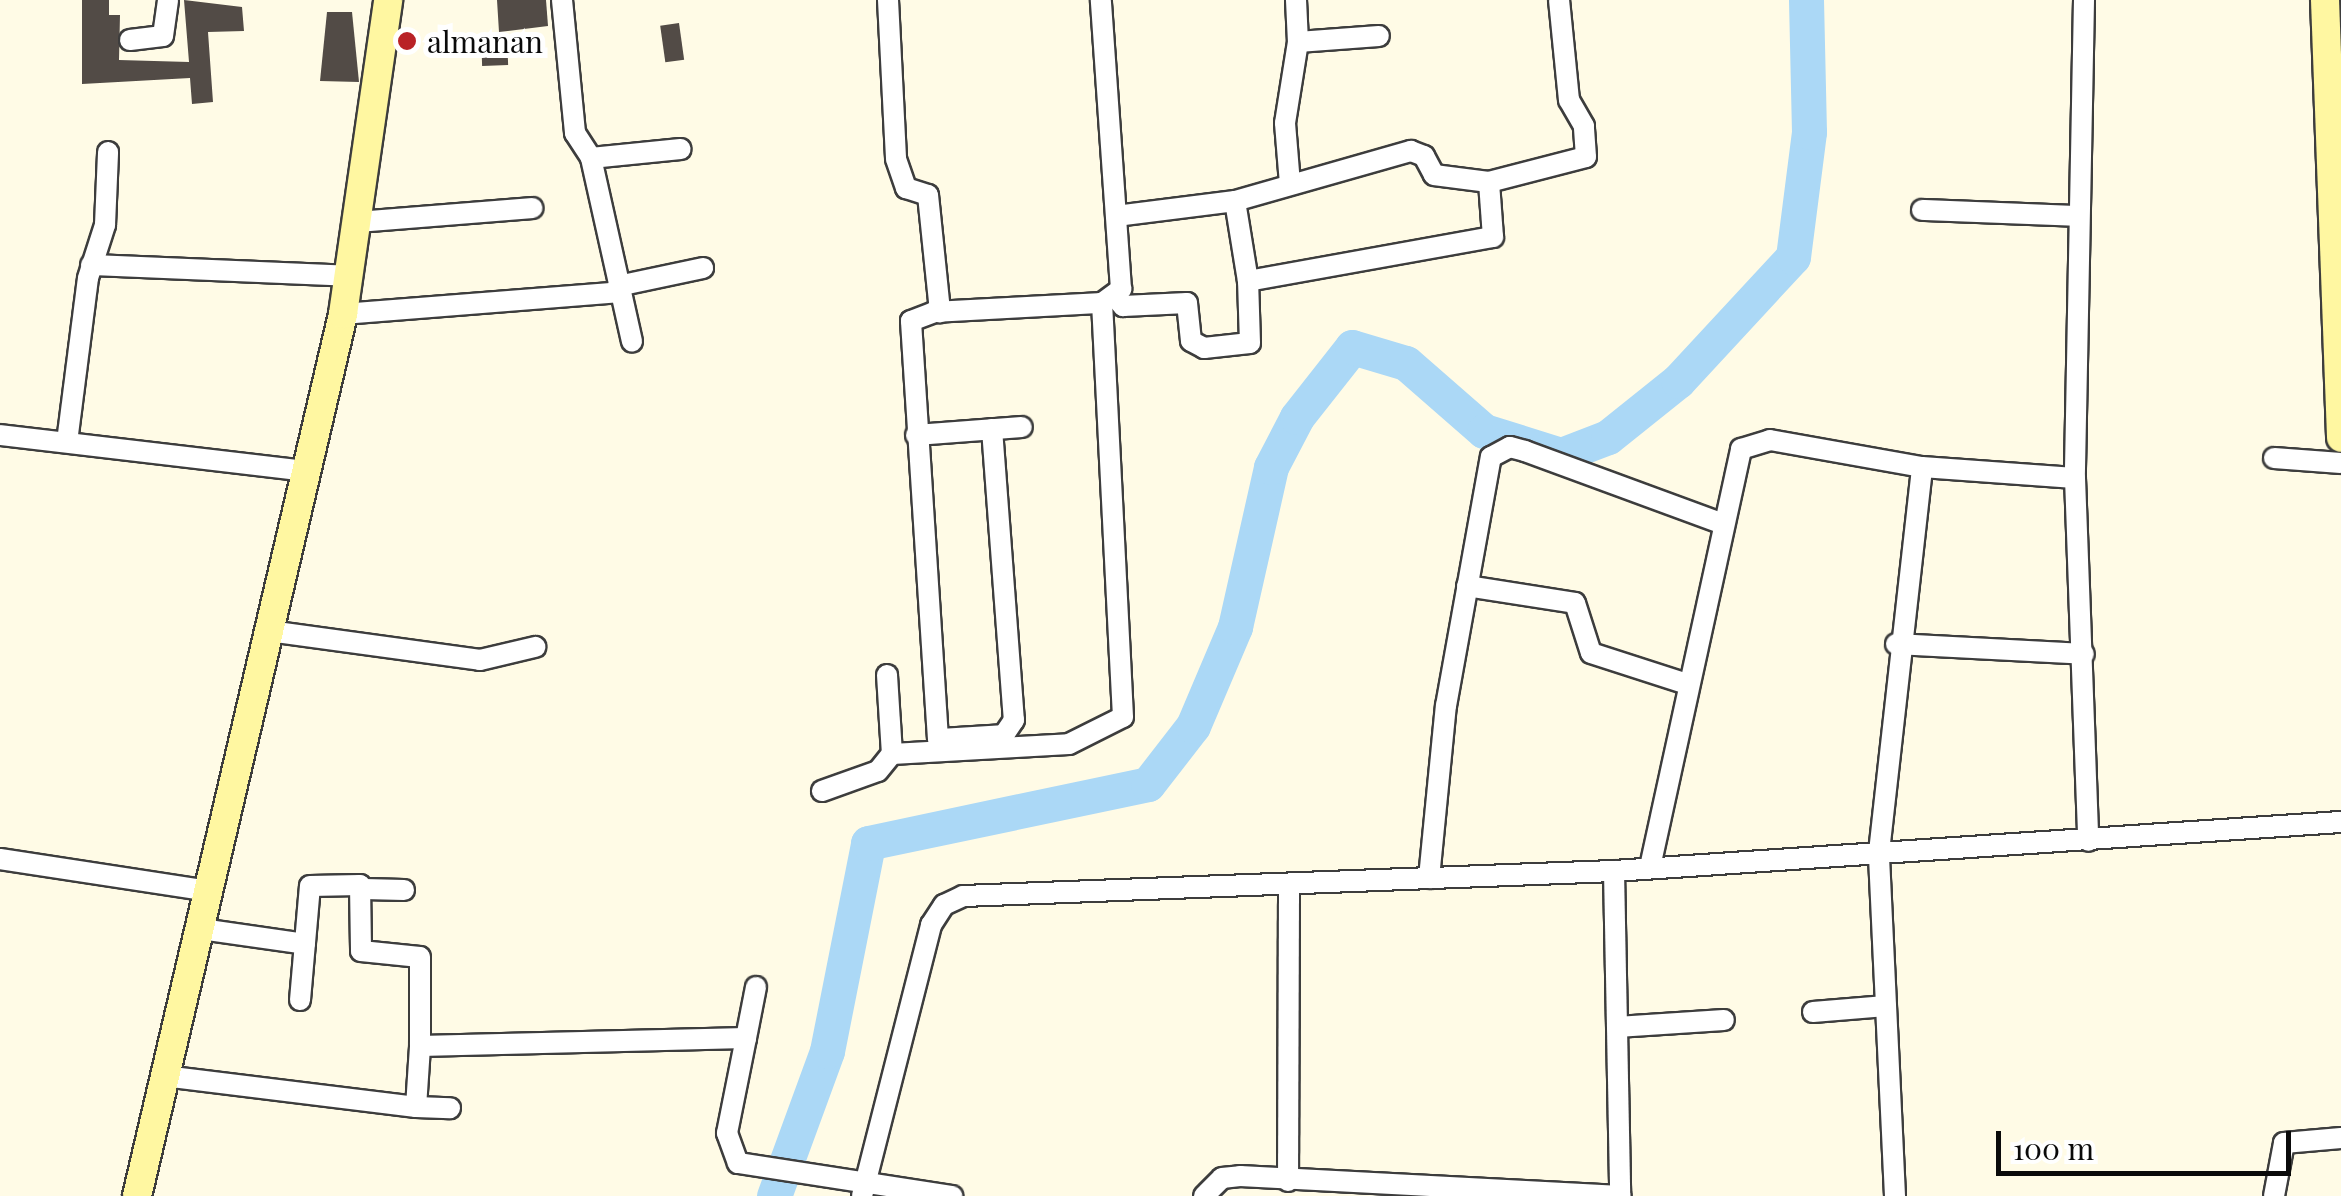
<!DOCTYPE html>
<style>
body{margin:0}
#map{position:relative;width:2341px;height:1196px;overflow:hidden;background:#fffbe6;font-family:"Playfair Display",serif}
div>[style]{position:absolute}
.river>*{height:35px;margin:-17.5px;padding:0 17.5px;transform-origin:17.5px;border-radius:17.5px;background:#abd8f6}
.building>*{inset:0;background:#524b46;transform-origin:0 0}
.roads{filter:drop-shadow(2px 0 #3d3d3d) drop-shadow(-2px 0 #3d3d3d) drop-shadow(0 2px #3d3d3d) drop-shadow(0 -2px #3d3d3d)}
.street>*{height:20px;margin:-10px;padding:0 10px;transform-origin:10px;border-radius:10px;background:#fff}
.secondary>*{height:28px;margin:-14px;padding:0 14px;transform-origin:14px;border-radius:14px;background:#fff7a1}
.dots>*{width:28px;height:28px;translate:-50% -50%;box-sizing:border-box;border:5px solid #fff;border-radius:50%}
span{translate:-50% -50%;white-space:nowrap;text-align:center;line-height:1.15;-webkit-text-stroke:10px #fff;paint-order:stroke}
.poi-label{font-size:30px;color:#0a0a0a}
.left{translate:0 -50%;text-align:left}
.scale{position:absolute;left:1996px;top:1131px;width:295px;height:45px;box-sizing:border-box;border:5px solid #0a0a0a;border-top:0;padding-left:12px;font-size:30px;line-height:35px;white-space:nowrap;color:#0a0a0a;-webkit-text-stroke:8px #fff;paint-order:stroke}
</style>
<div id="map">
<div class="river">
<i style="left:774px;top:1196px;width:154px;rotate:-69.9deg"></i>
<i style="left:827px;top:1051px;width:212px;rotate:-78.8deg"></i>
<i style="left:868px;top:843px;width:286px;rotate:-11.9deg"></i>
<i style="left:1148px;top:784px;width:73px;rotate:-52.2deg"></i>
<i style="left:1193px;top:726px;width:108px;rotate:-67deg"></i>
<i style="left:1235px;top:627px;width:164px;rotate:-77.3deg"></i>
<i style="left:1271px;top:467px;width:56px;rotate:-62.5deg"></i>
<i style="left:1297px;top:417px;width:89px;rotate:-51.8deg"></i>
<i style="left:1352px;top:347px;width:56px;rotate:16.5deg"></i>
<i style="left:1406px;top:363px;width:103px;rotate:41.1deg"></i>
<i style="left:1484px;top:431px;width:81px;rotate:17.3deg"></i>
<i style="left:1561px;top:455px;width:50px;rotate:-21deg"></i>
<i style="left:1608px;top:437px;width:90px;rotate:-38.7deg"></i>
<i style="left:1678px;top:381px;width:169px;rotate:-47.2deg"></i>
<i style="left:1793px;top:257px;width:126px;rotate:-82.7deg"></i>
<i style="left:1809px;top:132px;width:132px;rotate:-91.3deg"></i>
</div>
<div class="building">
<i style="clip-path:polygon(82px 0,109px 0,109px 15px,120px 15px,119px 60px,189px 62px,184px 0,242px 7px,244px 31px,208px 32px,213px 102px,192px 104px,190px 78px,82px 84px)"></i>
<i style="clip-path:polygon(497px 0,546px 0,548px 26px,499px 32px)"></i>
<i style="clip-path:polygon(327px 12px,352px 12px,359px 82px,320px 81px)"></i>
<i style="left:679px;top:23px;width:37px;height:19px;rotate:82deg"></i>
<i style="left:507px;top:33px;width:32px;height:26px;rotate:88deg"></i>
</div>
<div class="roads">
<div class="street">
<i style="left:562px;top:0;width:134px;rotate:84.4deg"></i>
<i style="left:575px;top:133px;width:30px;rotate:57deg"></i>
<i style="left:591px;top:158px;width:188px;rotate:77.4deg"></i>
<i style="left:888px;top:0;width:159px;rotate:87.1deg"></i>
<i style="left:896px;top:159px;width:31px;rotate:71deg"></i>
<i style="left:906px;top:188px;width:23px;rotate:18deg"></i>
<i style="left:928px;top:195px;width:118px;rotate:84.1deg"></i>
<i style="left:1296px;top:0;width:42px;rotate:87.3deg"></i>
<i style="left:1298px;top:42px;width:81px;rotate:-4.2deg"></i>
<i style="left:2084px;top:0;width:478px;rotate:91.1deg"></i>
<i style="left:2075px;top:478px;width:363px;rotate:87.9deg"></i>
<i style="left:130px;top:40px;width:33px;rotate:-7deg"></i>
<i style="left:163px;top:36px;width:36px;rotate:-82deg"></i>
<i style="left:591px;top:158px;width:90px;rotate:-5.7deg"></i>
<i style="left:1290px;top:184px;width:61px;rotate:-94.7deg"></i>
<i style="left:1285px;top:123px;width:82px;rotate:-80.9deg"></i>
<i style="left:1235px;top:201px;width:183px;rotate:-15.9deg"></i>
<i style="left:1411px;top:151px;width:14px;rotate:21deg"></i>
<i style="left:1424px;top:156px;width:21px;rotate:62deg"></i>
<i style="left:1434px;top:175px;width:55px;rotate:7.3deg"></i>
<i style="left:1489px;top:182px;width:100px;rotate:-14.5deg"></i>
<i style="left:1586px;top:157px;width:31px;rotate:-94deg"></i>
<i style="left:1584px;top:126px;width:30px;rotate:-120deg"></i>
<i style="left:1569px;top:100px;width:100px;rotate:-95.7deg"></i>
<i style="left:1922px;top:210px;width:156px;rotate:2.2deg"></i>
<i style="left:1116px;top:216px;width:120px;rotate:-7.2deg"></i>
<i style="left:1235px;top:201px;width:81px;rotate:80.8deg"></i>
<i style="left:358px;top:222px;width:175px;rotate:-4.6deg"></i>
<i style="left:91px;top:265px;width:259px;rotate:2.4deg"></i>
<i style="left:618px;top:286px;width:87px;rotate:-12deg"></i>
<i style="left:1116px;top:298px;width:11px;rotate:49deg"></i>
<i style="left:1123px;top:306px;width:64px;rotate:-2.7deg"></i>
<i style="left:1187px;top:303px;width:38px;rotate:84deg"></i>
<i style="left:1191px;top:341px;width:15px;rotate:28deg"></i>
<i style="left:1204px;top:348px;width:46px;rotate:-6.2deg"></i>
<i style="left:1250px;top:343px;width:62px;rotate:-91.8deg"></i>
<i style="left:1248px;top:281px;width:249px;rotate:-10.2deg"></i>
<i style="left:1493px;top:237px;width:55px;rotate:-94.2deg"></i>
<i style="left:343px;top:314px;width:278px;rotate:-4.5deg"></i>
<i style="left:992px;top:429px;width:292px;rotate:85.7deg"></i>
<i style="left:1014px;top:720px;width:18px;rotate:124deg"></i>
<i style="left:1004px;top:735px;width:66px;rotate:176.5deg"></i>
<i style="left:938px;top:739px;width:419px;rotate:-93.7deg"></i>
<i style="left:911px;top:321px;width:25px;rotate:-21deg"></i>
<i style="left:934px;top:312px;width:168px;rotate:-3.1deg"></i>
<i style="left:0;top:435px;width:308px;rotate:6.7deg"></i>
<i style="left:916px;top:435px;width:106px;rotate:-4.3deg"></i>
<i style="left:67px;top:442px;width:165px;rotate:-82.7deg"></i>
<i style="left:88px;top:278px;width:56px;rotate:-72.2deg"></i>
<i style="left:105px;top:225px;width:73px;rotate:-87.6deg"></i>
<i style="left:2274px;top:458px;width:67px;rotate:4.3deg"></i>
<i style="left:1467px;top:586px;width:109px;rotate:8.9deg"></i>
<i style="left:1575px;top:603px;width:52px;rotate:72.3deg"></i>
<i style="left:1591px;top:653px;width:101px;rotate:17.9deg"></i>
<i style="left:269px;top:631px;width:213px;rotate:7.8deg"></i>
<i style="left:480px;top:660px;width:57px;rotate:-13.3deg"></i>
<i style="left:1896px;top:644px;width:188px;rotate:3deg"></i>
<i style="left:887px;top:675px;width:79px;rotate:86.4deg"></i>
<i style="left:822px;top:791px;width:59px;rotate:-19.7deg"></i>
<i style="left:878px;top:771px;width:22px;rotate:-51deg"></i>
<i style="left:892px;top:754px;width:177px;rotate:-3.2deg"></i>
<i style="left:1069px;top:744px;width:60px;rotate:-26.6deg"></i>
<i style="left:1123px;top:717px;width:415px;rotate:-92.9deg"></i>
<i style="left:1102px;top:303px;width:24px;rotate:-36deg"></i>
<i style="left:1121px;top:289px;width:290px;rotate:-94deg"></i>
<i style="left:0;top:859px;width:211px;rotate:8.7deg"></i>
<i style="left:1650px;top:867px;width:428px;rotate:-77.7deg"></i>
<i style="left:1741px;top:449px;width:30px;rotate:-17deg"></i>
<i style="left:1770px;top:440px;width:154px;rotate:10.1deg"></i>
<i style="left:1922px;top:467px;width:153px;rotate:4.1deg"></i>
<i style="left:1614px;top:871px;width:324px;rotate:88.9deg"></i>
<i style="left:1429px;top:878px;width:173px;rotate:-84.4deg"></i>
<i style="left:1446px;top:706px;width:253px;rotate:-79.8deg"></i>
<i style="left:1491px;top:457px;width:21px;rotate:-28deg"></i>
<i style="left:1510px;top:447px;width:16px;rotate:15deg"></i>
<i style="left:1525px;top:451px;width:209px;rotate:20.2deg"></i>
<i style="left:364px;top:889px;width:40px;rotate:1.4deg"></i>
<i style="left:201px;top:929px;width:105px;rotate:8.2deg"></i>
<i style="left:300px;top:1000px;width:114px;rotate:-85deg"></i>
<i style="left:310px;top:886px;width:50px;rotate:-1.1deg"></i>
<i style="left:360px;top:885px;width:66px;rotate:89.1deg"></i>
<i style="left:361px;top:951px;width:59px;rotate:5.8deg"></i>
<i style="left:420px;top:957px;width:89px;rotate:90deg"></i>
<i style="left:1813px;top:1012px;width:73px;rotate:-4.7deg"></i>
<i style="left:1617px;top:1027px;width:107px;rotate:-3.7deg"></i>
<i style="left:746px;top:1038px;width:52px;rotate:-78.9deg"></i>
<i style="left:164px;top:1076px;width:254px;rotate:7deg"></i>
<i style="left:416px;top:1107px;width:61px;rotate:-86.2deg"></i>
<i style="left:420px;top:1046px;width:326px;rotate:-1.4deg"></i>
<i style="left:746px;top:1038px;width:97px;rotate:101.3deg"></i>
<i style="left:727px;top:1133px;width:32px;rotate:70deg"></i>
<i style="left:738px;top:1163px;width:217px;rotate:8.8deg"></i>
<i style="left:416px;top:1107px;width:34px;rotate:2deg"></i>
<i style="left:1288px;top:1181px;width:297px;rotate:-89.8deg"></i>
<i style="left:862px;top:1196px;width:280px;rotate:-75.7deg"></i>
<i style="left:931px;top:925px;width:24px;rotate:-57deg"></i>
<i style="left:944px;top:905px;width:21px;rotate:-25deg"></i>
<i style="left:963px;top:896px;width:651px;rotate:-2.2deg"></i>
<i style="left:1614px;top:871px;width:729px;rotate:-3.86deg"></i>
<i style="left:1204px;top:1196px;width:25px;rotate:-45deg"></i>
<i style="left:1222px;top:1178px;width:18px;rotate:-6deg"></i>
<i style="left:1240px;top:1176px;width:381px;rotate:3deg"></i>
<i style="left:1895px;top:1196px;width:344px;rotate:-92.7deg"></i>
<i style="left:1879px;top:852px;width:387px;rotate:-83.6deg"></i>
<i style="left:2274px;top:1196px;width:54px;rotate:-79.3deg"></i>
<i style="left:2284px;top:1143px;width:57px;rotate:-5deg"></i>
</div>
<div class="secondary">
<i style="left:2325px;top:0;width:438px;rotate:87.9deg"></i>
<i style="left:137px;top:1196px;width:906px;rotate:-76.85deg"></i>
<i style="left:343px;top:314px;width:317px;rotate:-81.8deg"></i>
</div>
</div>
<div class="dots">
<i style="left:407px;top:41px;background:#b92226"></i>
</div>
<div class="poi-label">
<span class="left" style="left:427px;top:41px">almanan</span>
</div>
<div class="scale">100 m</div>
</div>
